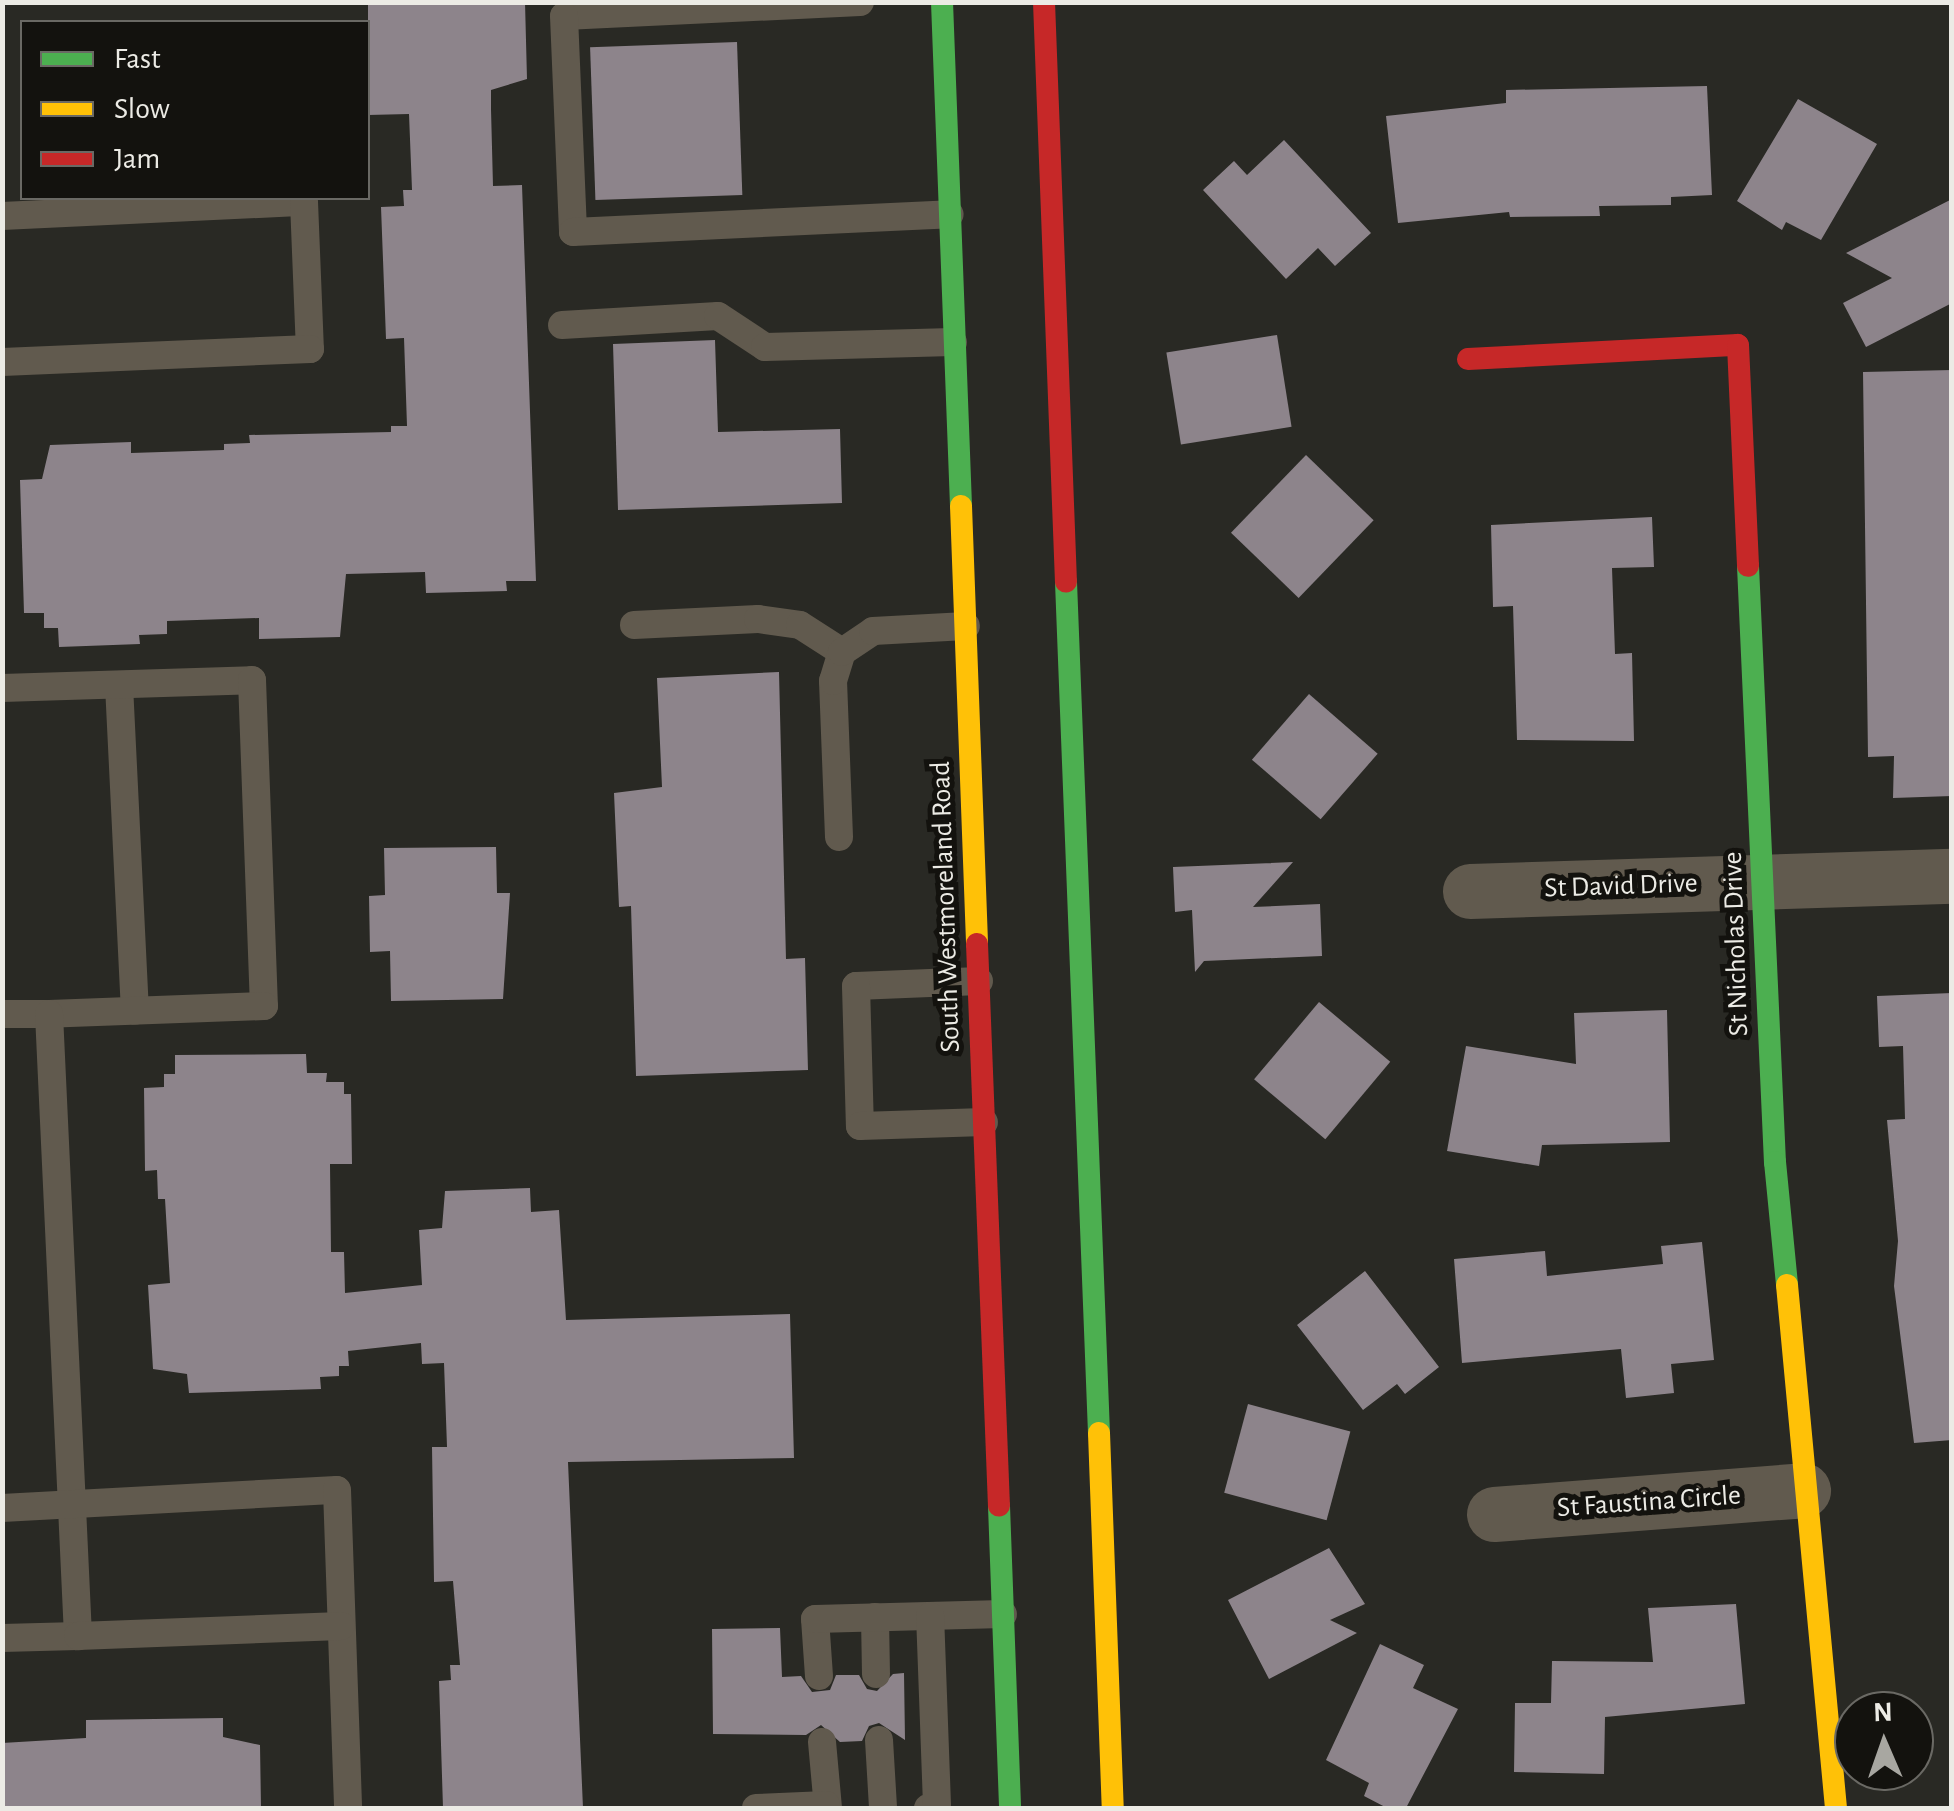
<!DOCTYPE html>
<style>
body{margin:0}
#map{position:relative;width:1954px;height:1811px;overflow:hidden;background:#292924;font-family:"Alegreya Sans",sans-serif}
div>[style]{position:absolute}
.building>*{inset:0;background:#8d848b;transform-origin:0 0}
.lane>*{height:28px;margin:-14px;padding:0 14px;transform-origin:14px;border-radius:14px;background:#615a4e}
.street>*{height:55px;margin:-27.5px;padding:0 27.5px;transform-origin:27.5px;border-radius:27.5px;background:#615a4e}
.fast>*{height:22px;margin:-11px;padding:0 11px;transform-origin:11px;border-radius:11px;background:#4caf50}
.slow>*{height:22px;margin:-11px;padding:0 11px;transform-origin:11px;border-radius:11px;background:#ffc107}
.jam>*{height:22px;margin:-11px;padding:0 11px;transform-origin:11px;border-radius:11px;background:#c62828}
span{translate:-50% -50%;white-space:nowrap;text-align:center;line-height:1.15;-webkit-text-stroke:10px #13120e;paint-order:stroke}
.street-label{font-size:28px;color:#ecebe5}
.frame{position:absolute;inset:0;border:5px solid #ecebe5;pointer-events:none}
.legend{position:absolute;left:20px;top:20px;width:350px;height:180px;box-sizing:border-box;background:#13120e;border:2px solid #6a6964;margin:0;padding:12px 18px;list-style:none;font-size:30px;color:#ecebe5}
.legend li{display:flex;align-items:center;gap:20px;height:50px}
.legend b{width:50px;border:2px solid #6a6964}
.north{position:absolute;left:1834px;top:1691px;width:100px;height:100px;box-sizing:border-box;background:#13120e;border:2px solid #6a6964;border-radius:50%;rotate:358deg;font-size:28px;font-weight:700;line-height:40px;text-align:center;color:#ecebe5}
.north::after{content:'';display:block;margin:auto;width:35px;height:45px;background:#a8a7a1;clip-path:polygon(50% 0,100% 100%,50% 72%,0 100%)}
</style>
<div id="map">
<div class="building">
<i style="clip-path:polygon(368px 2px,525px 2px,527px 79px,491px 90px,491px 109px,493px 186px,522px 185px,536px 581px,506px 581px,507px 591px,426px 593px,425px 572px,346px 574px,340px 637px,259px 639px,259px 618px,167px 621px,167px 634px,139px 635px,140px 644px,59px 647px,58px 628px,44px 628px,44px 613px,24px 613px,20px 480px,42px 479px,50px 445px,131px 442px,131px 453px,224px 450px,224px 444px,250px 443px,249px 435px,391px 432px,391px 426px,407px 426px,404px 338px,386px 339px,381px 207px,404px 206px,403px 190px,412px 190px,409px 114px,368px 115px)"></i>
<i style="left:737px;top:42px;width:153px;height:147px;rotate:88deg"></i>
<i style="clip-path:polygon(1707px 86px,1712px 195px,1671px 197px,1671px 205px,1599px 206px,1600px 216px,1510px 217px,1509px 212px,1398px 223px,1386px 116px,1506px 103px,1506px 90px)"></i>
<i style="clip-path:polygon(1798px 99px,1877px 144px,1821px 240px,1786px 222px,1782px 230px,1737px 201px)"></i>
<i style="clip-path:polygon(1284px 140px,1371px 233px,1335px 266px,1318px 248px,1286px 279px,1203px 190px,1234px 161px,1247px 175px)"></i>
<i style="clip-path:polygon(1952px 199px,1952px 303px,1866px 347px,1843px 303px,1892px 278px,1846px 253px)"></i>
<i style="left:1277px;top:335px;width:93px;height:112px;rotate:81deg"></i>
<i style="clip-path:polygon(715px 340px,718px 432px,840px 429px,842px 503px,618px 510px,613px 344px)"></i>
<i style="clip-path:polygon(1952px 370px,1952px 796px,1893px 798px,1894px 756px,1868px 757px,1863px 372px)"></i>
<i style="left:1306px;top:455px;width:94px;height:108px;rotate:44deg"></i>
<i style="clip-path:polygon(1652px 517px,1654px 567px,1612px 568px,1615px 654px,1632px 653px,1634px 741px,1517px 740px,1513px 606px,1493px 607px,1491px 525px)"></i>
<i style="clip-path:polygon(779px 672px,786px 959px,805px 958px,808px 1070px,636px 1076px,631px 906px,619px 907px,614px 793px,662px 787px,657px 678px)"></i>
<i style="left:1309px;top:694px;width:91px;height:87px;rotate:41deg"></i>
<i style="clip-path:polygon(496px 847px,497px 893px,510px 893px,503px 999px,391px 1001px,390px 951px,370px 952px,369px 896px,385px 895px,384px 848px)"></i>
<i style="clip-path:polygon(1293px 862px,1253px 907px,1320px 904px,1322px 956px,1204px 961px,1195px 972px,1192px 910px,1175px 912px,1173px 867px)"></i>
<i style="clip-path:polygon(1952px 993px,1952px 1440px,1914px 1443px,1894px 1286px,1898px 1241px,1887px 1120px,1905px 1119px,1903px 1046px,1879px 1047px,1877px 996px)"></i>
<i style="left:1319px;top:1002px;width:93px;height:101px;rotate:40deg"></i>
<i style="clip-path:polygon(1667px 1010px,1670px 1142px,1542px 1145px,1539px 1166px,1447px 1151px,1466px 1046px,1576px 1064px,1574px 1013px)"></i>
<i style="clip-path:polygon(306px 1054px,307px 1073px,327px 1073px,326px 1082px,344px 1082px,344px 1094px,351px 1094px,352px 1164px,330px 1164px,331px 1252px,344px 1252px,345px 1293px,422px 1285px,419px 1230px,442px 1228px,445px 1191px,530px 1188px,531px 1212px,559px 1210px,566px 1320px,790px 1314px,794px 1458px,568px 1462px,583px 1808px,443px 1808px,439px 1681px,451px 1680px,450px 1665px,460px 1665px,453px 1581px,434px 1582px,432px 1447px,447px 1447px,444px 1363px,422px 1364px,421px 1343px,348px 1351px,349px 1366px,339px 1366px,339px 1376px,320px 1377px,321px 1389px,189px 1393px,187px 1374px,153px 1369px,148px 1285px,170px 1283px,165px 1199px,158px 1199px,157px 1170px,145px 1171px,144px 1088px,164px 1087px,164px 1074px,175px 1074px,175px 1055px)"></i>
<i style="clip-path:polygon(1702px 1242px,1714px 1360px,1671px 1364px,1674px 1393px,1626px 1398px,1621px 1349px,1462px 1363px,1454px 1259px,1545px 1251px,1547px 1276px,1663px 1264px,1661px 1246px)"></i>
<i style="clip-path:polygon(1365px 1271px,1439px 1367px,1405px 1394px,1397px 1384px,1363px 1410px,1297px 1325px)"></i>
<i style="left:1248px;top:1404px;width:106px;height:92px;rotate:15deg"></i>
<i style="clip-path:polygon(1329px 1548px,1365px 1604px,1330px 1620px,1357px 1633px,1269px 1679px,1228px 1600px)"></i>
<i style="clip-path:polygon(1736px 1604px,1745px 1704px,1605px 1717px,1604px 1774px,1514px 1772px,1515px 1703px,1551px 1703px,1552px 1661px,1653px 1662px,1648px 1608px)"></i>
<i style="clip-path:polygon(780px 1628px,782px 1677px,801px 1676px,812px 1692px,830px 1690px,836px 1675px,859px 1675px,867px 1689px,877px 1691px,893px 1674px,904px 1673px,905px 1740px,879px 1723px,869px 1726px,862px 1741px,840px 1742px,821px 1725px,806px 1735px,713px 1734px,712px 1629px)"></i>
<i style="clip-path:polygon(1380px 1644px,1424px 1665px,1413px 1688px,1458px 1709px,1406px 1808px,1387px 1808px,1364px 1796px,1369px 1783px,1326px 1760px)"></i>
<i style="clip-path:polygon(223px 1718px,223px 1737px,260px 1745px,261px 1808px,2px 1808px,2px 1743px,86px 1738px,86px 1720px)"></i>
</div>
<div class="lane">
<i style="left:860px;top:2px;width:296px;rotate:177.3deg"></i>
<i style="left:564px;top:16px;width:216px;rotate:87.6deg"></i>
<i style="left:573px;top:232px;width:377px;rotate:-2.7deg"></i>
<i style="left:2px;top:216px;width:302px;rotate:-2.7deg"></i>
<i style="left:304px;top:202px;width:147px;rotate:87.7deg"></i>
<i style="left:310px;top:349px;width:308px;rotate:177.6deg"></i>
<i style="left:562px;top:325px;width:156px;rotate:-3.3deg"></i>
<i style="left:718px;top:316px;width:56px;rotate:33.4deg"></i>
<i style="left:765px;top:347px;width:188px;rotate:-1.5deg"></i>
<i style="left:634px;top:625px;width:124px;rotate:-2.8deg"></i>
<i style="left:758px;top:619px;width:42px;rotate:8.1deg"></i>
<i style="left:800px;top:625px;width:50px;rotate:32.7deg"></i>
<i style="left:119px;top:685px;width:326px;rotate:87.2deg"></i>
<i style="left:2px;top:688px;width:250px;rotate:-1.8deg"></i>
<i style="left:252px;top:680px;width:326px;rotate:87.9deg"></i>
<i style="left:264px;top:1006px;width:215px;rotate:177.9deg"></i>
<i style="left:839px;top:837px;width:156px;rotate:-92.2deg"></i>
<i style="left:833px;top:681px;width:30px;rotate:-73deg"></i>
<i style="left:842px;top:652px;width:37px;rotate:-34deg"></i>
<i style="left:873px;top:631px;width:93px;rotate:-3.1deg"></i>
<i style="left:979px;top:981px;width:123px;rotate:177.7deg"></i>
<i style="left:856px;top:986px;width:140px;rotate:88.4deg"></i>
<i style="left:860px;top:1126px;width:124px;rotate:-1.8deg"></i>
<i style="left:2px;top:1014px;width:47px"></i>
<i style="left:49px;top:1014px;width:623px;rotate:87.33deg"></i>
<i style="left:78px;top:1636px;width:76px;rotate:178.5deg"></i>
<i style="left:2px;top:1508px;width:335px;rotate:-3.1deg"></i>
<i style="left:337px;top:1490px;width:318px;rotate:88deg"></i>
<i style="left:875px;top:1617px;width:57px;rotate:89deg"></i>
<i style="left:78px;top:1636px;width:263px;rotate:-2.2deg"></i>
<i style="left:819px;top:1676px;width:57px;rotate:-94deg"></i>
<i style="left:815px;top:1619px;width:188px;rotate:-1.5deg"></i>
<i style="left:879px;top:1740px;width:68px;rotate:86.6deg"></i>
<i style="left:822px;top:1742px;width:66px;rotate:84.8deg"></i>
<i style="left:756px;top:1808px;width:70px;rotate:-2.5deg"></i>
<i style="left:928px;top:1808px;width:9px;rotate:-18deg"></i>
<i style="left:937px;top:1805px;width:189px;rotate:-92.1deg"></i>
</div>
<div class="street">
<i style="left:1470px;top:891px;width:482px;rotate:-1.8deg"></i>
<i style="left:1494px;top:1514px;width:310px;rotate:-4.4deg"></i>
</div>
<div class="fast">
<i style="left:942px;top:2px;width:504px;rotate:87.84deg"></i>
<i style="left:1748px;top:566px;width:597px;rotate:87.41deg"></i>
<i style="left:1775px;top:1162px;width:124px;rotate:84.4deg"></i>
<i style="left:1066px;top:582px;width:852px;rotate:87.78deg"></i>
<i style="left:999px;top:1506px;width:302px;rotate:87.9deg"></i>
</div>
<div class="slow">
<i style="left:961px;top:506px;width:438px;rotate:87.9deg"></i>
<i style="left:1787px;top:1285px;width:525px;rotate:84.65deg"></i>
<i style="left:1099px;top:1433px;width:375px;rotate:87.9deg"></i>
</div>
<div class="jam">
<i style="left:1044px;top:2px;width:580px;rotate:87.83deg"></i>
<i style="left:1468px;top:359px;width:270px;rotate:-3deg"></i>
<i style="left:1738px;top:345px;width:221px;rotate:87.4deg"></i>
<i style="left:977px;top:944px;width:562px;rotate:87.76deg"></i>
</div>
<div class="street-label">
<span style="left:1621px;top:886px;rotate:-2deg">St David Drive</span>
<span style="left:946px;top:907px;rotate:-92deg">South Westmoreland Road</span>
<span style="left:1736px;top:944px;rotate:-92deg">St Nicholas Drive</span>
<span style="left:1649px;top:1502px;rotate:-4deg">St Faustina Circle</span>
</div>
<div class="frame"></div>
<ul class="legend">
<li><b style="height:12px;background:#4caf50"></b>Fast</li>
<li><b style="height:12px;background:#ffc107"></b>Slow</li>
<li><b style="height:12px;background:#c62828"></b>Jam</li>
</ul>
<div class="north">N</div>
</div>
